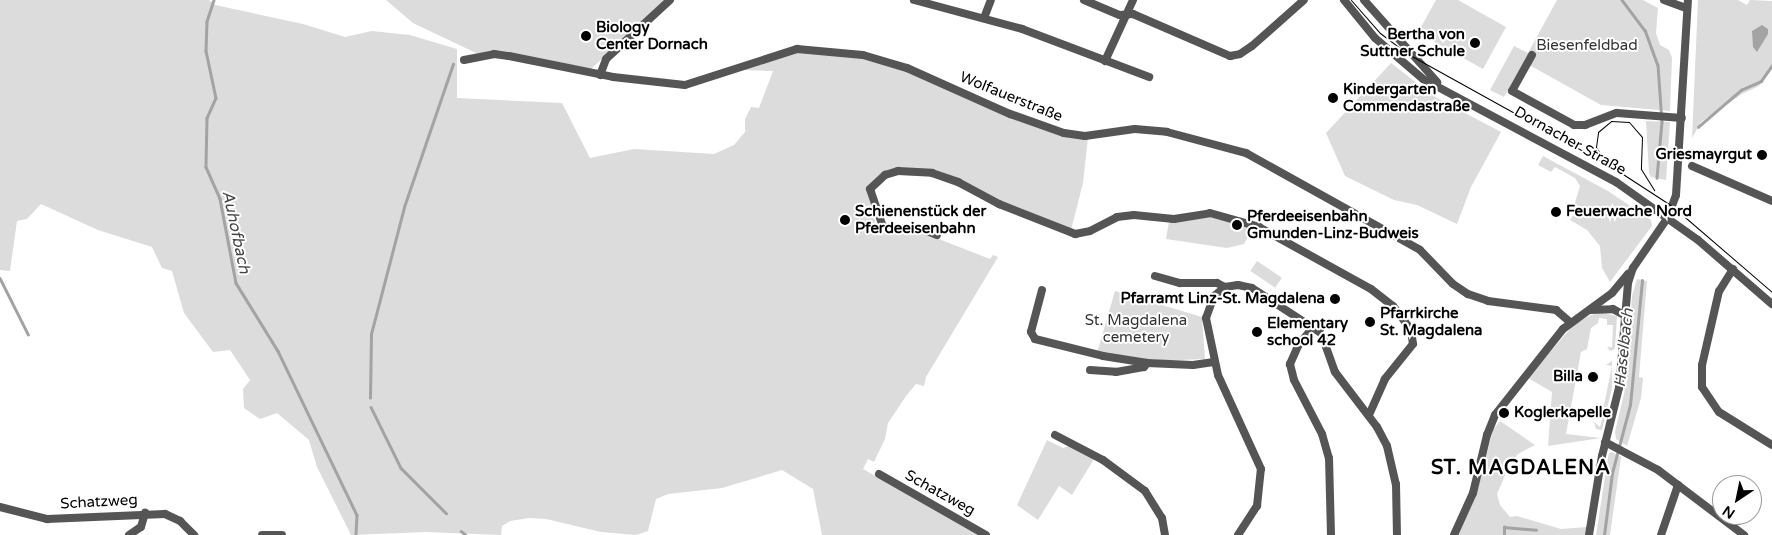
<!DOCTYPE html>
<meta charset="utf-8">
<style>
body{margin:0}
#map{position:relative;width:1772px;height:535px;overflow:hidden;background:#fff;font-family:"Varela Round",sans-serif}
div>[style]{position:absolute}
.green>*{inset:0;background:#dcdcdc;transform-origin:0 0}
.water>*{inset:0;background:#a3a3a3}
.stream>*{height:2.5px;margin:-1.25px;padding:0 1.25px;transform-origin:1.25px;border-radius:1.25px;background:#a3a3a3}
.minor>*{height:8px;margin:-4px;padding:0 4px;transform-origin:4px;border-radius:4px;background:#555}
.tram>*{height:1px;margin:-0.5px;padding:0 0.5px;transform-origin:0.5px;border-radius:0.5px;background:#000}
.dots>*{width:14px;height:14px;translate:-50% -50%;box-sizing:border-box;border:2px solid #fff;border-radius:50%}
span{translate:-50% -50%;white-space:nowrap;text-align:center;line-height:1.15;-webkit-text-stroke:4px #fff;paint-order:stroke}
.poi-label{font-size:15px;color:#000;font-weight:700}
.left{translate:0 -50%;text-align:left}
.right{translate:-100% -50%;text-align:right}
.park-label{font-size:15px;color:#333}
.street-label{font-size:15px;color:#000}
.water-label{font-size:16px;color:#444;font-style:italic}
.district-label{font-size:20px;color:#000;font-weight:700;letter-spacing:1px}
.north{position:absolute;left:1712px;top:475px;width:50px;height:50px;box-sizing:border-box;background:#fff;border:1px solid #999;border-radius:50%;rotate:214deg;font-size:14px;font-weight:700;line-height:20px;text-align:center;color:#000}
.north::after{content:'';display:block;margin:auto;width:18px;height:22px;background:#000;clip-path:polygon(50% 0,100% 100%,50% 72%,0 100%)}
</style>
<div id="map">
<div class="green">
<i style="clip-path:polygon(0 0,209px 0,215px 5px,303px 24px,345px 37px,372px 31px,410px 35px,457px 49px,457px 98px,562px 103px,590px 158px,634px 149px,714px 154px,734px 145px,745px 132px,745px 119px,751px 107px,759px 108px,773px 71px,741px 70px,799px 51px,850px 55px,899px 68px,1088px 138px,1083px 183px,1071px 230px,909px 168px,874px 181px,866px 189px,873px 205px,876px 232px,921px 232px,990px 259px,993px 255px,998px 257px,926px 377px,924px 386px,916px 384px,906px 396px,888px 423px,885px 439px,874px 462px,868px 459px,863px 469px,980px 535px,822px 535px,813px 489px,782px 470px,722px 488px,668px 494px,656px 499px,648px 531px,636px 535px,601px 532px,546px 519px,529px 518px,510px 521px,502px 526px,501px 535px,426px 532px,351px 535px,317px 467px,309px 440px,277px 413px,260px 419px,244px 408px,243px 389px,250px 380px,230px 350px,213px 352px,184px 313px,172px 271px,162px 268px,152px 247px,98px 230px,41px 204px,27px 219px,17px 221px,10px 271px,0 270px)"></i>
<i style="clip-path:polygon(386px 0,665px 0,591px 69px,518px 54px,476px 53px,413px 23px)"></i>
<i style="clip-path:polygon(1436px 0,1458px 0,1506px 27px,1483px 69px,1415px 31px,1417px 27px,1420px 29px)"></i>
<i style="clip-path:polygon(1557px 0,1643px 0,1658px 8px,1656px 33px,1660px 45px,1669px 50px,1672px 58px,1670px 111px,1601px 105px,1524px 62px,1504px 97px,1490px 90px,1514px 46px,1528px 53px)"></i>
<i style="clip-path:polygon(1698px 0,1738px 0,1747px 5px,1750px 0,1772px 1px,1772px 69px,1759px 86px,1742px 94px,1701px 122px,1692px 138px)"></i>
<i style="clip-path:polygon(1391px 63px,1435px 97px,1501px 132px,1471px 187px,1457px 224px,1417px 205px,1394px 200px,1345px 176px,1326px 133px)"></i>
<i style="clip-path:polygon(1646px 121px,1670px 122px,1666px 180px,1651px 177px,1649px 173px)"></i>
<i style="clip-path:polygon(1543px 156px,1608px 191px,1651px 220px,1652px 226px,1610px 282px,1602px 268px,1600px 246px,1587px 230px,1570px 220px,1577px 209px,1574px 206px,1580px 186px,1575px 178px,1555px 167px,1551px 172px,1538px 165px)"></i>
<i style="clip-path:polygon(1208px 215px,1253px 228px,1244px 244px,1227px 248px,1166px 239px,1169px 221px)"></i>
<i style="left:1257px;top:261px;width:30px;height:12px;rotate:34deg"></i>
<i style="clip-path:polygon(1637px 279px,1647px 281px,1639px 377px,1643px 378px,1641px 398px,1627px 446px,1616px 439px,1615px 432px,1627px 381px,1632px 296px)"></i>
<i style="clip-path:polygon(1115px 291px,1202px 317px,1205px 359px,1152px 361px,1097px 353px)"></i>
<i style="clip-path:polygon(1602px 313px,1617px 316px,1615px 349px,1610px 351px,1607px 347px,1612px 347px,1613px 325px,1607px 325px,1607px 319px,1599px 318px,1598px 323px,1591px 328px,1587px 349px,1581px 352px,1566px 434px,1601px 438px,1548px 446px,1552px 392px,1528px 378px,1575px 323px,1591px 315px)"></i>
<i style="clip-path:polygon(1612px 361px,1612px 388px,1602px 430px,1596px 429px,1594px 422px,1600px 427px,1603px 416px,1598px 409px,1603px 410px,1612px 366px,1606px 365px)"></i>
<i style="clip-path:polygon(1500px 421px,1535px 445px,1518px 454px,1510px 464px,1497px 494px,1500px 505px,1510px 517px,1517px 516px,1561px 529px,1587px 527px,1585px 535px,1458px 535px,1478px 488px,1493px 430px)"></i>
<i style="clip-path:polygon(1047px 440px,1063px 448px,1069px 446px,1094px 459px,1072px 495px,1059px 486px,1038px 520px,1017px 505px)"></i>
<i style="clip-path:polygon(1612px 452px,1621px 457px,1610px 535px,1596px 535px,1607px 464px,1609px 453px)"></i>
</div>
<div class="water">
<i style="clip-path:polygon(1762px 25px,1768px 29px,1768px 34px,1757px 52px,1753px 47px,1752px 31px)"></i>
</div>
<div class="stream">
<i style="left:214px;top:0;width:23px;rotate:108deg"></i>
<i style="left:207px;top:22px;width:29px;rotate:92deg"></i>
<i style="left:206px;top:51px;width:48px;rotate:78deg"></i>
<i style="left:216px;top:98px;width:22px;rotate:114deg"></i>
<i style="left:207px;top:118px;width:49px;rotate:91.2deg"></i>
<i style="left:206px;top:167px;width:35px;rotate:66deg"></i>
<i style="left:220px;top:199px;width:86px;rotate:79.2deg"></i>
<i style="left:236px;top:283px;width:80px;rotate:58.3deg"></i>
<i style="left:278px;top:351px;width:182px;rotate:64.3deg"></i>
<i style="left:357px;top:515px;width:20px;rotate:93deg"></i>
<i style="left:1622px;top:0;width:38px;rotate:53deg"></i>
<i style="left:1645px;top:30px;width:37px;rotate:70deg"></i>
<i style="left:1658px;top:65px;width:57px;rotate:86deg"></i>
<i style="left:1662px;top:122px;width:56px;rotate:95.1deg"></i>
<i style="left:1698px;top:127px;width:57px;rotate:-40.7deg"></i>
<i style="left:1741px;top:90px;width:22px;rotate:-24deg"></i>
<i style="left:1761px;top:81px;width:19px;rotate:-55deg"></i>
<i style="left:0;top:278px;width:63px;rotate:63.4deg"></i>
<i style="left:370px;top:398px;width:64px;rotate:-89.1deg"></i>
<i style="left:371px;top:334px;width:131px;rotate:-75.4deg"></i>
<i style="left:404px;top:207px;width:151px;rotate:-71.1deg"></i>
<i style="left:371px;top:407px;width:68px;rotate:63.8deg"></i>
<i style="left:401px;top:468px;width:64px;rotate:45deg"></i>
<i style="left:461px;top:531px;width:6px;rotate:39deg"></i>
<i style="left:1504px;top:535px;width:8px;rotate:-90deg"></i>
<i style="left:1504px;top:527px;width:32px;rotate:5deg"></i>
<i style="left:1604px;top:535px;width:63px;rotate:-82.6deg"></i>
<i style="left:1612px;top:473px;width:70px;rotate:-75.2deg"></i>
<i style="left:1630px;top:405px;width:125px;rotate:-84.5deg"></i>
</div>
<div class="minor">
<i style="left:914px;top:0;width:112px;rotate:15deg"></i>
<i style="left:1022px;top:29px;width:136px;rotate:20.7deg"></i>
<i style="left:1084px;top:0;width:39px;rotate:23deg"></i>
<i style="left:1120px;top:15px;width:13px;rotate:-4deg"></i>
<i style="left:1133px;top:14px;width:106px;rotate:23.4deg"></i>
<i style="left:1230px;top:56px;width:10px;rotate:-11deg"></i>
<i style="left:1240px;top:54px;width:14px;rotate:-34deg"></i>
<i style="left:1252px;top:46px;width:69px;rotate:-41.5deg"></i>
<i style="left:1344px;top:0;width:49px;rotate:50.8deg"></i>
<i style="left:1375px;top:38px;width:63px;rotate:40.5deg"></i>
<i style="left:1423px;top:79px;width:219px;rotate:28.1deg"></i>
<i style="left:1616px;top:182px;width:100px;rotate:35.3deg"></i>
<i style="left:1698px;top:240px;width:98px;rotate:40.9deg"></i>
<i style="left:1364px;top:0;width:110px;rotate:48.3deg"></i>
<i style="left:1664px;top:0;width:23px;rotate:20deg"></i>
<i style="left:984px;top:18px;width:19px;rotate:-69deg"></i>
<i style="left:1532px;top:55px;width:41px;rotate:119.1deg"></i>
<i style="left:1512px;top:91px;width:71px;rotate:28.7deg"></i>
<i style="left:1574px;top:125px;width:11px"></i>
<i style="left:1585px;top:125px;width:34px;rotate:-21deg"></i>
<i style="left:1617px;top:113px;width:65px;rotate:4.4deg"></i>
<i style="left:464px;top:60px;width:31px;rotate:-11deg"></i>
<i style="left:494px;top:54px;width:15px;rotate:8deg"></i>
<i style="left:509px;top:56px;width:106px;rotate:11.4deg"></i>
<i style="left:613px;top:77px;width:72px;rotate:6.3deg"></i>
<i style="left:685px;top:85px;width:118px;rotate:-17.8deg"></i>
<i style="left:797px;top:49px;width:66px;rotate:5.2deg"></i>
<i style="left:863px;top:55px;width:46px;rotate:16.5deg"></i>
<i style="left:907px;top:68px;width:113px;rotate:24.1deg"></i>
<i style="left:1010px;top:114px;width:57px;rotate:19.4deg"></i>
<i style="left:1064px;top:133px;width:21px;rotate:8deg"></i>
<i style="left:1085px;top:136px;width:50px;rotate:-8deg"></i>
<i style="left:1135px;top:129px;width:32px;rotate:5deg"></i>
<i style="left:1167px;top:132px;width:82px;rotate:14.9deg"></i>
<i style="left:1246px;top:153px;width:199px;rotate:29.1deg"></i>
<i style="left:1420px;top:250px;width:47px;rotate:45.9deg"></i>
<i style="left:1453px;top:284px;width:18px;rotate:34deg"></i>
<i style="left:1468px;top:294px;width:21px;rotate:19deg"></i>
<i style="left:1488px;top:301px;width:69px;rotate:7.5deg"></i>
<i style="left:1556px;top:310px;width:18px;rotate:41deg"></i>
<i style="left:1105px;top:61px;width:67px;rotate:-65.3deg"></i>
<i style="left:600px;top:75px;width:17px;rotate:-69deg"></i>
<i style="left:606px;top:59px;width:87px;rotate:-42.7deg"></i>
<i style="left:1692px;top:166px;width:87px;rotate:23.6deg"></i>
<i style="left:937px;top:235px;width:16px;rotate:-158deg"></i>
<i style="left:922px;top:229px;width:39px;rotate:-177deg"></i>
<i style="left:883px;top:227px;width:40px;rotate:-108.9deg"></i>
<i style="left:870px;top:189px;width:21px;rotate:-43deg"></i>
<i style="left:885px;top:175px;width:14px;rotate:-17deg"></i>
<i style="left:898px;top:171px;width:34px;rotate:3deg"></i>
<i style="left:932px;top:173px;width:28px;rotate:19deg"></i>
<i style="left:958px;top:182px;width:47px;rotate:28.2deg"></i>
<i style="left:999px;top:204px;width:82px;rotate:21.5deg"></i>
<i style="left:1075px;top:234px;width:15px;rotate:-11deg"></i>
<i style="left:1090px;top:231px;width:30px;rotate:-27deg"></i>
<i style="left:1117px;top:217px;width:17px;rotate:-7deg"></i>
<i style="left:1134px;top:215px;width:40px;rotate:5.7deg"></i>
<i style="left:1174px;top:219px;width:36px;rotate:-9deg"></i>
<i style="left:1210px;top:213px;width:51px;rotate:15.9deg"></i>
<i style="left:1259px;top:227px;width:128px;rotate:29deg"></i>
<i style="left:1371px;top:289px;width:28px;rotate:38deg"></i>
<i style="left:1393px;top:306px;width:30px;rotate:53deg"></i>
<i style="left:1411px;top:330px;width:14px;rotate:82deg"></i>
<i style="left:1413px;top:344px;width:45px;rotate:128.7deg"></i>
<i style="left:1385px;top:379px;width:39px;rotate:114deg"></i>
<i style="left:1733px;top:269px;width:26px;rotate:122deg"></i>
<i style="left:1719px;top:291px;width:76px;rotate:102.9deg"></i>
<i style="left:1702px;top:365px;width:22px;rotate:90deg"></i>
<i style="left:1702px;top:387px;width:30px;rotate:56deg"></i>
<i style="left:1719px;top:412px;width:62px;rotate:31.9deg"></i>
<i style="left:1155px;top:276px;width:26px;rotate:16deg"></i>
<i style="left:1180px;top:283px;width:37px"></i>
<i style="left:1217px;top:283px;width:9px;rotate:27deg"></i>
<i style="left:1042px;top:290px;width:43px;rotate:104.7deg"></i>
<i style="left:1031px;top:332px;width:8px;rotate:60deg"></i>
<i style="left:1035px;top:339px;width:70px;rotate:14deg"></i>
<i style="left:1103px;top:356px;width:45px;rotate:9deg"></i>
<i style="left:1147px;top:363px;width:46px;rotate:2.5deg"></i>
<i style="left:1193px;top:365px;width:21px;rotate:-8deg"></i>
<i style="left:1590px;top:310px;width:23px;rotate:-2deg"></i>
<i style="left:1613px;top:309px;width:13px;rotate:29deg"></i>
<i style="left:1314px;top:326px;width:26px;rotate:129deg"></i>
<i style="left:1298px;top:346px;width:20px;rotate:114deg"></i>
<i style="left:1290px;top:364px;width:16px;rotate:76deg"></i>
<i style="left:1294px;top:380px;width:61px;rotate:62.6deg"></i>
<i style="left:1322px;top:434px;width:25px;rotate:74deg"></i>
<i style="left:1329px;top:458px;width:77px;rotate:88.5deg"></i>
<i style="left:1090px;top:370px;width:26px;rotate:4deg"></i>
<i style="left:1116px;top:372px;width:28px;rotate:-10deg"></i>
<i style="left:1144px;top:367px;width:5px;rotate:-53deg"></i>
<i style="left:1055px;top:435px;width:54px;rotate:27.5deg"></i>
<i style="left:1103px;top:460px;width:52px;rotate:36.4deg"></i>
<i style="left:1145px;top:491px;width:32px;rotate:58deg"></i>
<i style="left:1162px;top:518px;width:17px;rotate:80deg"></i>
<i style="left:1605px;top:442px;width:60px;rotate:27.8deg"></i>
<i style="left:1658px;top:470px;width:108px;rotate:37.1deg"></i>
<i style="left:879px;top:474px;width:123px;rotate:29.7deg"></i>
<i style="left:0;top:507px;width:49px;rotate:14.3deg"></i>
<i style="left:47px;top:519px;width:118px;rotate:-2.4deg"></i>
<i style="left:165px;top:514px;width:17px;rotate:25deg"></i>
<i style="left:180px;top:521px;width:20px;rotate:45deg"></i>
<i style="left:129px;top:535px;width:14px;rotate:-34deg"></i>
<i style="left:141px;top:527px;width:15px;rotate:-74deg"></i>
<i style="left:262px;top:535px;width:20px"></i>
<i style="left:1238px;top:535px;width:35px;rotate:-57deg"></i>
<i style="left:1257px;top:506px;width:37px;rotate:-84deg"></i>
<i style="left:1261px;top:469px;width:103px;rotate:-114.6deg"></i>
<i style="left:1218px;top:375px;width:58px;rotate:-101.9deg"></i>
<i style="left:1206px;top:318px;width:23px;rotate:-70deg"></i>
<i style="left:1214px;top:296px;width:14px;rotate:-39deg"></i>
<i style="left:1225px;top:287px;width:13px;rotate:-9deg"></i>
<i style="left:1238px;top:285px;width:14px;rotate:12deg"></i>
<i style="left:1252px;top:288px;width:82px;rotate:33.1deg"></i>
<i style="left:1321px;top:333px;width:41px;rotate:70.3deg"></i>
<i style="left:1335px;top:372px;width:69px;rotate:52.6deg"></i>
<i style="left:1377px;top:427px;width:21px;rotate:62deg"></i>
<i style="left:1387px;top:446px;width:39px;rotate:77deg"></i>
<i style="left:1396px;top:484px;width:51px;rotate:88.9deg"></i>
<i style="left:1454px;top:535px;width:46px;rotate:-65.7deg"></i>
<i style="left:1473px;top:493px;width:60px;rotate:-76.4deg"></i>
<i style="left:1487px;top:435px;width:22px;rotate:-68deg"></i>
<i style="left:1495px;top:415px;width:110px;rotate:-51.7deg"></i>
<i style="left:1563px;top:329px;width:61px;rotate:-36.3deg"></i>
<i style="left:1612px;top:293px;width:25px;rotate:-50deg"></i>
<i style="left:1589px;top:535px;width:80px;rotate:-80.7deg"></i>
<i style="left:1602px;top:456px;width:70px;rotate:-76deg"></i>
<i style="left:1619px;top:388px;width:105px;rotate:-85.1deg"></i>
<i style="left:1628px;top:283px;width:16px;rotate:-72deg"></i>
<i style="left:1633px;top:268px;width:62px;rotate:-55.5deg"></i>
<i style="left:1668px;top:217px;width:23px;rotate:-70deg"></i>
<i style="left:1676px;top:195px;width:195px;rotate:-86.5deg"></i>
<i style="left:1661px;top:535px;width:53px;rotate:-71.2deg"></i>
</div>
<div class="tram">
<i style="left:1351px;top:0;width:44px;rotate:48.7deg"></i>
<i style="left:1380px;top:33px;width:35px;rotate:37deg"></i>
<i style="left:1408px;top:54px;width:233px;rotate:29deg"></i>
<i style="left:1612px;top:167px;width:72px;rotate:33deg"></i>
<i style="left:1672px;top:206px;width:132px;rotate:40.7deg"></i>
<i style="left:1606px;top:162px;width:18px;rotate:-124deg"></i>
<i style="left:1596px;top:147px;width:15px;rotate:-82deg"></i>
<i style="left:1598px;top:132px;width:17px;rotate:-40deg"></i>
<i style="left:1611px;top:121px;width:18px;rotate:3deg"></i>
<i style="left:1629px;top:122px;width:20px;rotate:49deg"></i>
<i style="left:1642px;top:137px;width:32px;rotate:92deg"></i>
<i style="left:1641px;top:169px;width:25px;rotate:58deg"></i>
</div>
<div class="dots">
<i style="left:586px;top:36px;background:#000"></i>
<i style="left:1475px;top:43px;background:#000"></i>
<i style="left:1333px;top:98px;background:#000"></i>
<i style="left:1762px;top:155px;background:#000"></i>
<i style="left:1556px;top:212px;background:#000"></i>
<i style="left:845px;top:220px;background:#000"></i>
<i style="left:1237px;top:225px;background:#000"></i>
<i style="left:1335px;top:299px;background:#000"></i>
<i style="left:1370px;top:322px;background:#000"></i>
<i style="left:1257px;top:332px;background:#000"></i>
<i style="left:1593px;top:377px;background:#000"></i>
<i style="left:1504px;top:413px;background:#000"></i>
</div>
<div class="poi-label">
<span class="left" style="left:596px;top:36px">Biology<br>Center Dornach</span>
<span class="right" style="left:1465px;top:43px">Bertha von<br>Suttner Schule</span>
<span class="left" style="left:1343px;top:98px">Kindergarten<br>Commendastraße</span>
<span class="right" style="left:1752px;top:155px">Griesmayrgut</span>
<span class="left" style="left:855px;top:220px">Schienenstück der<br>Pferdeeisenbahn</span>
<span class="left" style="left:1566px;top:212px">Feuerwache Nord</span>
<span class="left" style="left:1247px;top:225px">Pferdeeisenbahn<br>Gmunden-Linz-Budweis</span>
<span class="right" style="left:1325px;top:299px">Pfarramt Linz-St. Magdalena</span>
<span class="left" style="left:1380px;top:322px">Pfarrkirche<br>St. Magdalena</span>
<span class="left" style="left:1267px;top:332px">Elementary<br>school 42</span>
<span class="right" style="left:1583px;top:377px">Billa</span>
<span class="left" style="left:1514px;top:413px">Koglerkapelle</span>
</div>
<div class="park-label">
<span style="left:1587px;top:46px">Biesenfeldbad</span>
<span style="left:1136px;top:329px">St. Magdalena<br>cemetery</span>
</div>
<div class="street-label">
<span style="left:1011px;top:97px;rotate:22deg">Wolfauerstraße</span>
<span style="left:1570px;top:141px;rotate:29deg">Dornacher Straße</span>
<span style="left:940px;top:493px;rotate:29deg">Schatzweg</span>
<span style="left:99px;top:502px;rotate:-3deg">Schatzweg</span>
</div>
<div class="water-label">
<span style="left:236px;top:232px;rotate:78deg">Auhofbach</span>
<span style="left:1624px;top:348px;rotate:-84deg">Haselbach</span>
</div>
<div class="district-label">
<span style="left:1521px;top:468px">ST. MAGDALENA</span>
</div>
<div class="north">N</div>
</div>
